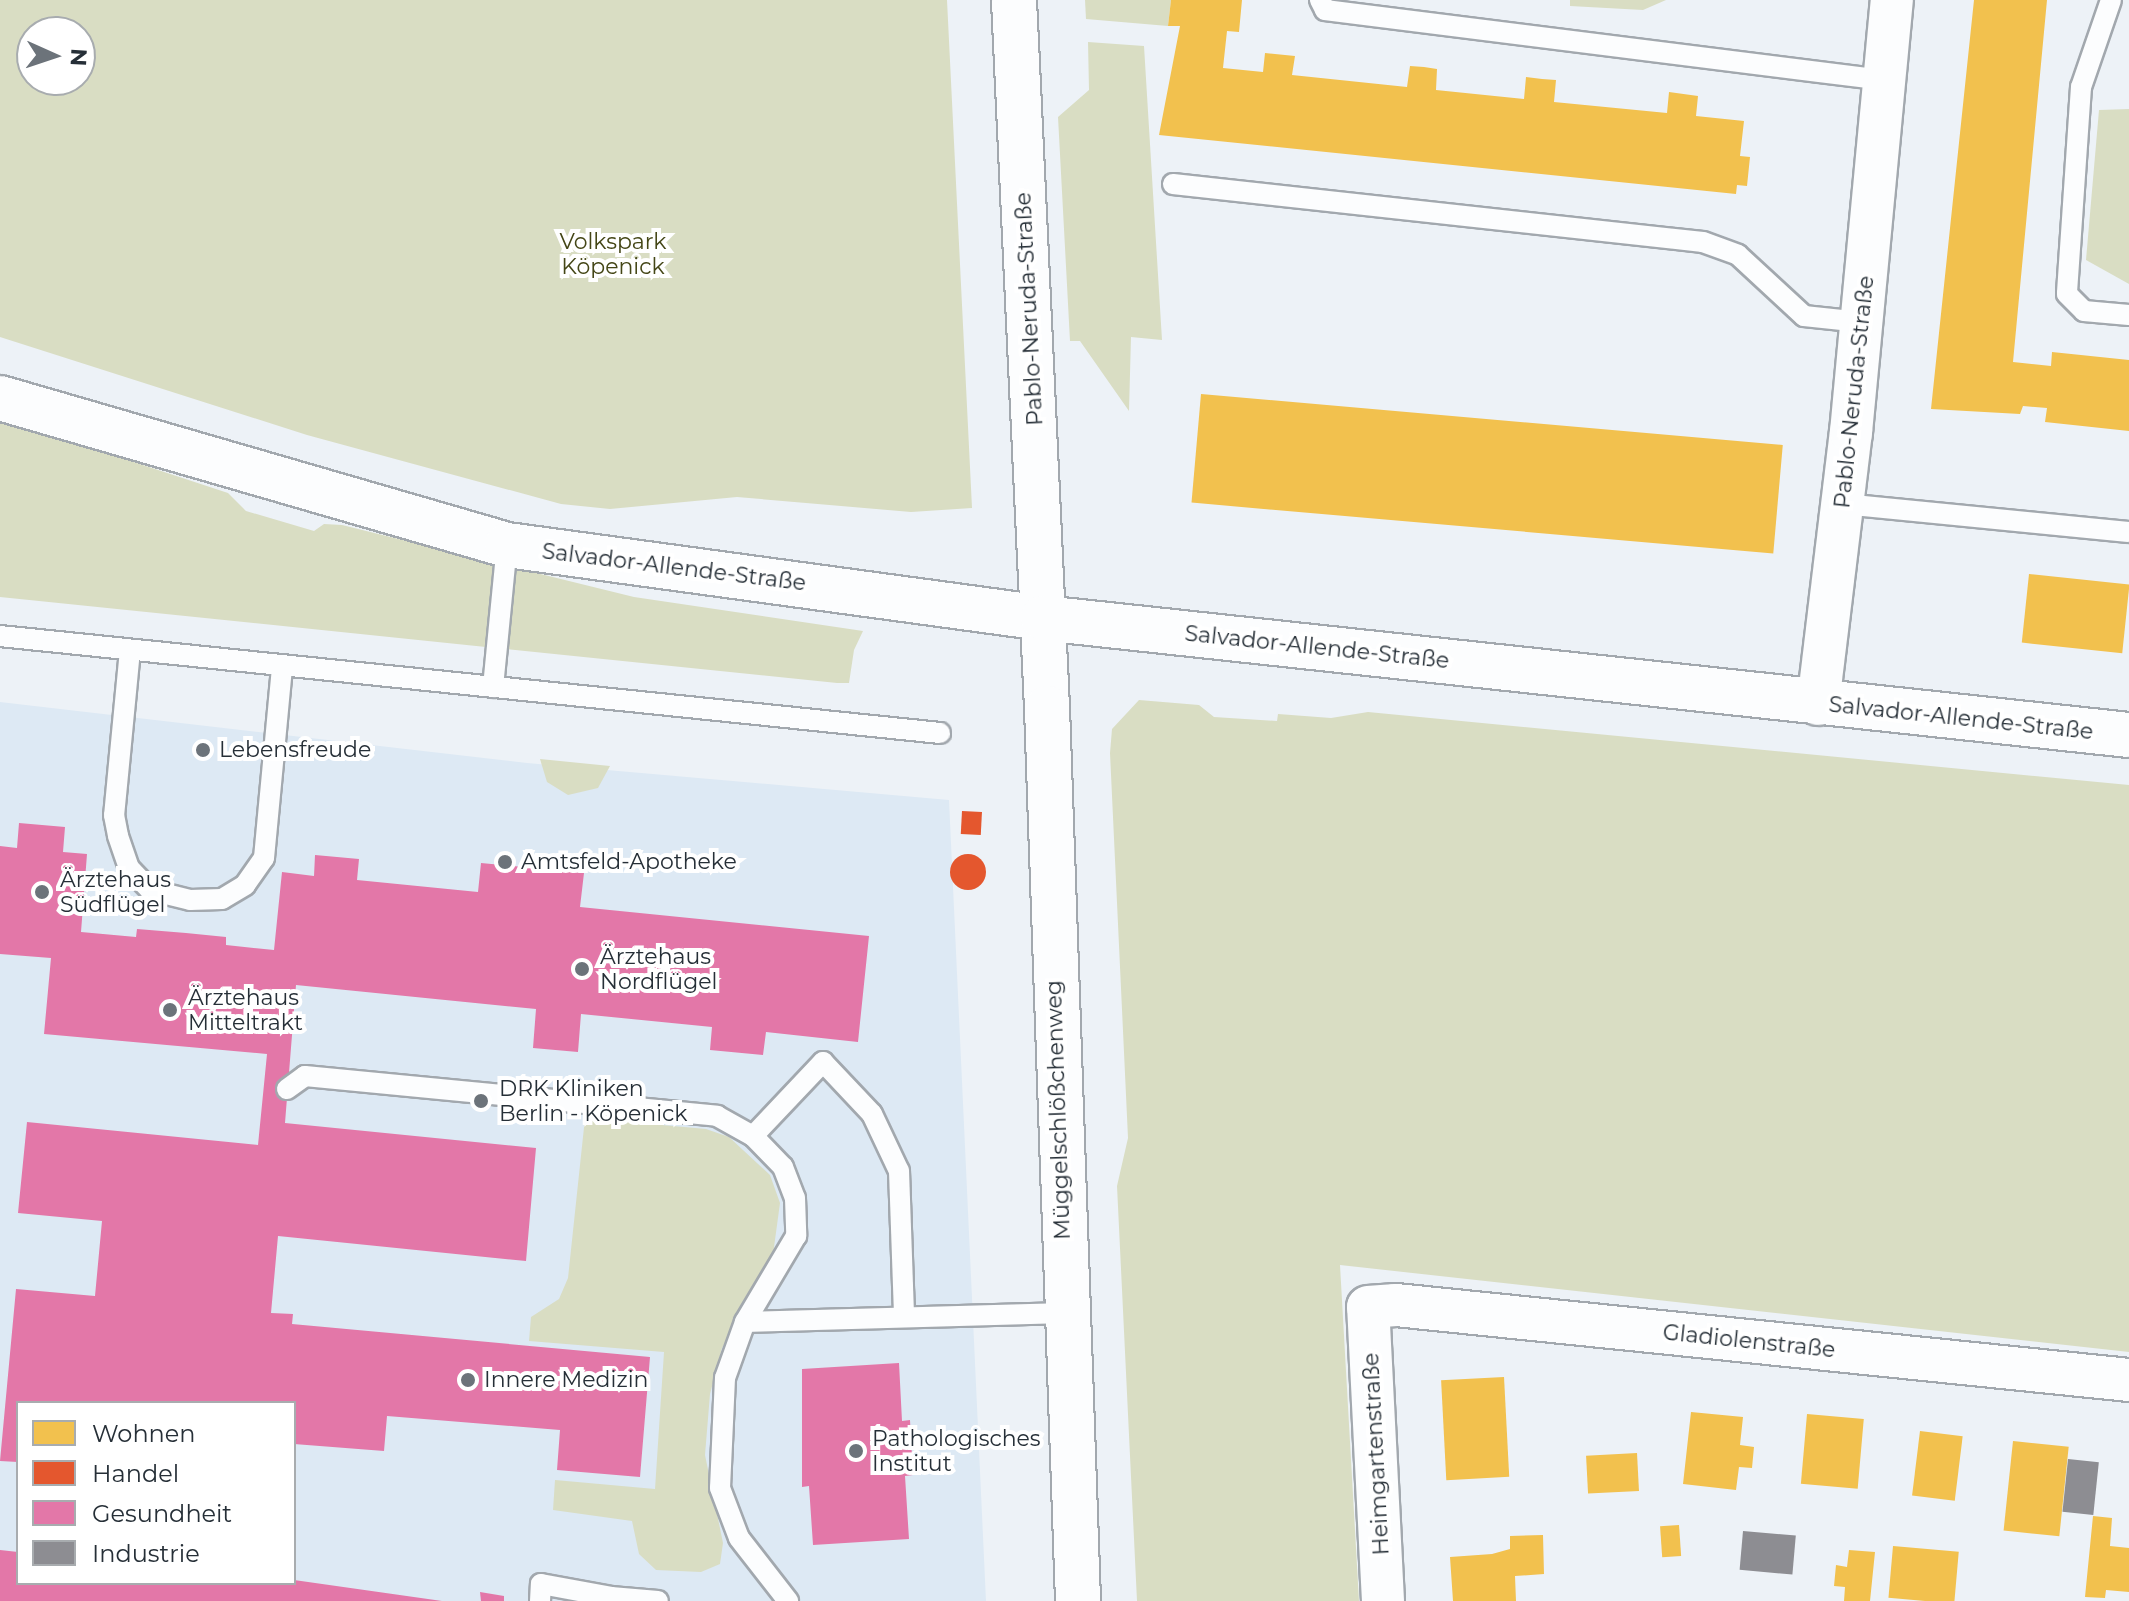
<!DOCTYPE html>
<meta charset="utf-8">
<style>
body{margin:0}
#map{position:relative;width:2129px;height:1601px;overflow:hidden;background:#edf2f7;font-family:Montserrat,sans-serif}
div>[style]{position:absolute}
.built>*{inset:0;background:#dde9f4}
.green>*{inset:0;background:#d9ddc3}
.homes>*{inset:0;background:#f2c14e;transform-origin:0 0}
.shops>*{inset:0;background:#e4572e;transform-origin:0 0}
.round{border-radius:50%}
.health>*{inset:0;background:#e377a8}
.industry>*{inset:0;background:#8d8d92;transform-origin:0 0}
.roads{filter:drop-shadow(2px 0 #a2a8ae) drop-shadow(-2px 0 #a2a8ae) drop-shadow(0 2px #a2a8ae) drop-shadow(0 -2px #a2a8ae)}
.lane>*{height:20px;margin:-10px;padding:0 10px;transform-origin:10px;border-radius:10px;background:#fcfdfe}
.street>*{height:42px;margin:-21px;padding:0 21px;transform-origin:21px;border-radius:21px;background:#fcfdfe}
.secondary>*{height:44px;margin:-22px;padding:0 22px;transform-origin:22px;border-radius:22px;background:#fcfdfe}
.dots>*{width:22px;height:22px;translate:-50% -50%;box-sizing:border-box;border:4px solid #fff;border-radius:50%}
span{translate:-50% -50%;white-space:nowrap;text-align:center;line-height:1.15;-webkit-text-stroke:8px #fff;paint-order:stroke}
.park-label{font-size:22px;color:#444616}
.street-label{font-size:22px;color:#262f37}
.poi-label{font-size:22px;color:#262f37}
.left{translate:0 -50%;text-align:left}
.legend{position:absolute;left:16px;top:1401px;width:280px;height:184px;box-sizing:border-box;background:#fff;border:2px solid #a8acaf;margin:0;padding:10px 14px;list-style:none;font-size:24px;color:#262f37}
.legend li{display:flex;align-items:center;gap:16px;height:40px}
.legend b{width:40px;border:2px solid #a8acaf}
.north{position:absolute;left:16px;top:16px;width:80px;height:80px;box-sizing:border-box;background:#fff;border:2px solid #a8acaf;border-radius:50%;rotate:93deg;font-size:22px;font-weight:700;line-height:32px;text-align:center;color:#262f37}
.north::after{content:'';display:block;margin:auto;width:28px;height:36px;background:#6c737a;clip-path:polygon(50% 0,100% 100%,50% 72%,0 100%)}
</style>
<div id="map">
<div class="built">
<i style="clip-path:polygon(evenodd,0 702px,527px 763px,949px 800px,986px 1601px,0 1601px,0 702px,18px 1403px,294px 1403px,294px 1583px,18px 1583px,18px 1403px)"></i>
</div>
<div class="green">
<i style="clip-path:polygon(evenodd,0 0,947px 0,972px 508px,911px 512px,737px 497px,610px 509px,561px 504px,307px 435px,0 337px,0 0,32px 32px,80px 32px,80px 80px,32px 80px,32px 32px)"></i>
<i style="clip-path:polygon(1085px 0,1171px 0,1168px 26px,1086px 19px)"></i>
<i style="clip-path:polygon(1570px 0,1666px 0,1643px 10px,1570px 6px)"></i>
<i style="clip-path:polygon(1088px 42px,1144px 46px,1162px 340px,1131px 337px,1129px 411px,1080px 341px,1070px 341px,1058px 117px,1089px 90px)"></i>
<i style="clip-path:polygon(2129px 109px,2129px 284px,2086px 260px,2099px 110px)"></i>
<i style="clip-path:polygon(0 418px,228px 493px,246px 511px,314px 531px,324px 524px,342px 525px,634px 597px,863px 631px,854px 650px,849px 683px,837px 683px,0 597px)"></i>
<i style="clip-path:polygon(1139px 700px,1199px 705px,1214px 717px,1277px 721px,1278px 714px,1331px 718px,1368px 712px,2129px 785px,2129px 1352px,1340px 1265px,1359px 1601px,1137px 1601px,1117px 1186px,1128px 1138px,1110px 753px,1112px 729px)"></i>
<i style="clip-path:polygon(540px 759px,610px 766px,598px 788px,568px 795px,547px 782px)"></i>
<i style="clip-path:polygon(585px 1118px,706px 1129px,729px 1137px,770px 1175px,780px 1203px,772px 1262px,722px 1348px,710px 1394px,705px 1455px,723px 1543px,720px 1564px,701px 1572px,656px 1570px,639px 1554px,632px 1521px,553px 1510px,555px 1480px,655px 1489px,664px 1352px,529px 1341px,531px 1317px,559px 1299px,568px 1278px)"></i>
</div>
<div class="homes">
<i style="clip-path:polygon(1171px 0,1242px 0,1239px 32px,1227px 31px,1223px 68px,1263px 72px,1265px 53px,1295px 56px,1292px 75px,1407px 87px,1410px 66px,1424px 67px,1437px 69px,1436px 90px,1524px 99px,1526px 77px,1542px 79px,1556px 80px,1554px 102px,1667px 113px,1669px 92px,1698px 96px,1696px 116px,1744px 121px,1740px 156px,1750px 157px,1747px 186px,1737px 185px,1736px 194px,1159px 135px,1180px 26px,1168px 26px)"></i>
<i style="clip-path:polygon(1974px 0,2047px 0,2013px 362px,2051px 366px,2052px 352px,2129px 360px,2129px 431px,2045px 422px,2047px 408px,2023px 406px,2020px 414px,1931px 409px)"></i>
<i style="left:1201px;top:394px;width:584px;height:109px;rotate:5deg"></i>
<i style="left:2029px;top:574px;width:101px;height:69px;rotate:6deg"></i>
<i style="left:1504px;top:1377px;width:100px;height:63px;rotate:87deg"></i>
<i style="clip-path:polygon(1691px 1412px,1743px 1417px,1740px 1445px,1754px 1447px,1752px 1468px,1739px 1467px,1736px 1490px,1683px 1484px)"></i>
<i style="left:1807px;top:1414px;width:57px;height:70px;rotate:5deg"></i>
<i style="left:1920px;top:1431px;width:43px;height:65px;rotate:7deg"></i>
<i style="left:2013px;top:1441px;width:56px;height:90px;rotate:6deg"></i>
<i style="left:1637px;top:1453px;width:38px;height:51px;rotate:87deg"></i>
<i style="clip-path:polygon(2093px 1516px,2112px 1518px,2110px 1546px,2129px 1548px,2129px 1592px,2106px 1590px,2105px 1598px,2085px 1597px)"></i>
<i style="left:1679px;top:1525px;width:31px;height:19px;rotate:86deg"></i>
<i style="clip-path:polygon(1543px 1535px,1544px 1574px,1515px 1576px,1516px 1601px,1453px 1601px,1450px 1557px,1492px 1554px,1510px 1549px,1510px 1536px)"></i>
<i style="left:1893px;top:1546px;width:66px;height:52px;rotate:5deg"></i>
<i style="clip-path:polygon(1849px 1550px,1875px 1552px,1870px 1601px,1844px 1601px,1845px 1587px,1834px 1586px,1836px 1565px,1847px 1567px)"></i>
</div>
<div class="shops">
<i style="left:962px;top:811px;width:20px;height:23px;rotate:3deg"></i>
<i class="round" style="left:950px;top:854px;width:36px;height:36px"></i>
</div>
<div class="health">
<i style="clip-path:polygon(19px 823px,65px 827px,63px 852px,87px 854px,81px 932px,136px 937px,137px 929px,186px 933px,226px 937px,226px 945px,274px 950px,282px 872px,314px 876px,315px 855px,359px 859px,357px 880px,478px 892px,481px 863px,584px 873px,580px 907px,869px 936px,858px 1042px,766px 1032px,763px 1055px,710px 1050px,712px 1027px,581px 1014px,578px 1052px,533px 1048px,536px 1009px,296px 985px,285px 1123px,536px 1148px,526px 1261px,278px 1236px,271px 1313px,293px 1314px,292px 1324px,650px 1357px,640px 1477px,557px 1470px,560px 1430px,387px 1416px,384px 1451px,294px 1444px,294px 1403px,18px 1403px,18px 1462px,0 1461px,16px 1289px,95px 1296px,102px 1221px,18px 1213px,27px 1122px,258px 1145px,267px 1054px,44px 1034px,51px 958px,0 954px,0 846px,17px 848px)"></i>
<i style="clip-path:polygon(899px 1363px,902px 1421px,910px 1420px,913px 1475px,905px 1476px,909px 1539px,813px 1545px,809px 1486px,802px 1487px,802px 1369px)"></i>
<i style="clip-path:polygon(0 1550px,18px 1552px,18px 1583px,294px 1580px,442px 1601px,0 1601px)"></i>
<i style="clip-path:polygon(480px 1592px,504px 1596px,504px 1601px,481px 1601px)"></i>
</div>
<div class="industry">
<i style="left:2068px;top:1459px;width:31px;height:53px;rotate:6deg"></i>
<i style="left:1743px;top:1531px;width:53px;height:39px;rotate:5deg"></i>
</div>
<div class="roads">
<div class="lane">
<i style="left:1320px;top:0;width:11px;rotate:63deg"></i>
<i style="left:1325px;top:10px;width:562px;rotate:7.15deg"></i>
<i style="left:2111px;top:0;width:92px;rotate:109deg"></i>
<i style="left:2081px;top:87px;width:207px;rotate:93.9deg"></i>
<i style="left:2067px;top:294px;width:24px;rotate:45deg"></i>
<i style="left:2084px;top:311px;width:45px;rotate:5.1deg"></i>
<i style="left:1173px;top:184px;width:533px;rotate:6.25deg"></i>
<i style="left:1703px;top:242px;width:37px;rotate:20deg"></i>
<i style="left:1738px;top:255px;width:90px;rotate:42.7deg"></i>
<i style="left:1804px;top:316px;width:57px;rotate:6deg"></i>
<i style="left:1843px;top:504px;width:287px;rotate:5.6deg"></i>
<i style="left:0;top:636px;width:945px;rotate:5.89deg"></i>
<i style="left:130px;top:650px;width:166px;rotate:95.5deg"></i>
<i style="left:114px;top:815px;width:21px;rotate:79deg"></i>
<i style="left:118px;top:836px;width:34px;rotate:71deg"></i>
<i style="left:129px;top:868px;width:30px;rotate:46deg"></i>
<i style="left:150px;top:890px;width:41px;rotate:14deg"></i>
<i style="left:190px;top:900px;width:32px;rotate:-2deg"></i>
<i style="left:222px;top:899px;width:27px;rotate:-31deg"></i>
<i style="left:245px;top:885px;width:33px;rotate:-55deg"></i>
<i style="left:264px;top:858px;width:193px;rotate:-84.6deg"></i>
<i style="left:493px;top:687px;width:143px;rotate:-84.4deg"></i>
<i style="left:287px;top:1089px;width:22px;rotate:-36deg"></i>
<i style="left:305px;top:1076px;width:414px;rotate:5.5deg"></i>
<i style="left:717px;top:1116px;width:41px;rotate:29.1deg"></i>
<i style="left:753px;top:1136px;width:43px;rotate:45.9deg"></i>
<i style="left:783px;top:1167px;width:33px;rotate:69deg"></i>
<i style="left:795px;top:1198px;width:38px;rotate:88deg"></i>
<i style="left:796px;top:1236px;width:100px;rotate:120.7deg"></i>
<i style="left:745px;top:1322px;width:59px;rotate:109.7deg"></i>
<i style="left:725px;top:1378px;width:110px;rotate:92.6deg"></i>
<i style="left:720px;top:1488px;width:53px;rotate:69.2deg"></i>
<i style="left:739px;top:1538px;width:80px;rotate:52.1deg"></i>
<i style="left:753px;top:1136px;width:102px;rotate:-46.6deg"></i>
<i style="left:823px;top:1062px;width:71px;rotate:46.7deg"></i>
<i style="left:872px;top:1114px;width:63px;rotate:64.7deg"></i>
<i style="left:899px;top:1171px;width:146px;rotate:88deg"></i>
<i style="left:745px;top:1322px;width:320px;rotate:-1.6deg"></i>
<i style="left:540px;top:1601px;width:17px;rotate:-87deg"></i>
<i style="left:541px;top:1584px;width:71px;rotate:10.5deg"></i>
<i style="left:610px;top:1601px;width:4px;rotate:-76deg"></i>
<i style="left:611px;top:1597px;width:47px;rotate:4.9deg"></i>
</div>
<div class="street">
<i style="left:1818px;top:704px;width:274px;rotate:-83.1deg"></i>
<i style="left:1851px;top:432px;width:434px;rotate:-84.6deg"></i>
<i style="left:1383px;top:1601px;width:294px;rotate:-92.9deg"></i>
<i style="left:1368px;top:1307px;width:28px;rotate:-4deg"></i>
<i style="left:1396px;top:1305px;width:737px;rotate:5.84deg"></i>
</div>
<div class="secondary">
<i style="left:1014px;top:0;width:709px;rotate:87.33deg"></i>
<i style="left:1047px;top:708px;width:894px;rotate:88.01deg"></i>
<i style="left:0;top:398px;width:528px;rotate:16.17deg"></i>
<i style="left:507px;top:545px;width:541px;rotate:7.76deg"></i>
<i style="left:1043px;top:618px;width:1092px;rotate:6.15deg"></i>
</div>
</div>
<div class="dots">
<i style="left:203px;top:750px;background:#6c737a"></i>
<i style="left:505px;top:862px;background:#6c737a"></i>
<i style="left:42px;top:892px;background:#6c737a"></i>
<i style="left:582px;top:969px;background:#6c737a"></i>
<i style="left:170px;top:1010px;background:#6c737a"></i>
<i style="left:481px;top:1101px;background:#6c737a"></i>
<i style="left:468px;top:1380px;background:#6c737a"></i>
<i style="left:856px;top:1451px;background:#6c737a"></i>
</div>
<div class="park-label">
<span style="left:613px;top:254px">Volkspark<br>Köpenick</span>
</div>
<div class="street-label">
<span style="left:1029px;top:309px;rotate:-93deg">Pablo-Neruda-Straße</span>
<span style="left:1854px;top:392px;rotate:-84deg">Pablo-Neruda-Straße</span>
<span style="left:674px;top:567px;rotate:7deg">Salvador-Allende-Straße</span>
<span style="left:1317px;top:647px;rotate:6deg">Salvador-Allende-Straße</span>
<span style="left:1961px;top:718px;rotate:6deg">Salvador-Allende-Straße</span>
<span style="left:1058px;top:1110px;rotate:-92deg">Müggelschlößchenweg</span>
<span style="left:1749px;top:1341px;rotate:6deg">Gladiolenstraße</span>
<span style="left:1376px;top:1454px;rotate:-93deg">Heimgartenstraße</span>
</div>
<div class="poi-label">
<span class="left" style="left:219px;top:750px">Lebensfreude</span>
<span class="left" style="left:521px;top:862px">Amtsfeld-Apotheke</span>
<span class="left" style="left:60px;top:892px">Ärztehaus<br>Südflügel</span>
<span class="left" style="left:600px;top:969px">Ärztehaus<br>Nordflügel</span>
<span class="left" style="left:188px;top:1010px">Ärztehaus<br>Mitteltrakt</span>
<span class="left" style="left:499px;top:1101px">DRK Kliniken<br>Berlin - Köpenick</span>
<span class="left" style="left:484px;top:1380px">Innere Medizin</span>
<span class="left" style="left:872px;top:1451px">Pathologisches<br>Institut</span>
</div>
<ul class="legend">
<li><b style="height:22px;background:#f2c14e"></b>Wohnen</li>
<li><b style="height:22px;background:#e4572e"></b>Handel</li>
<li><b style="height:22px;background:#e377a8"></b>Gesundheit</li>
<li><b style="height:22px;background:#8d8d92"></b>Industrie</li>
</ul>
<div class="north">N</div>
</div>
